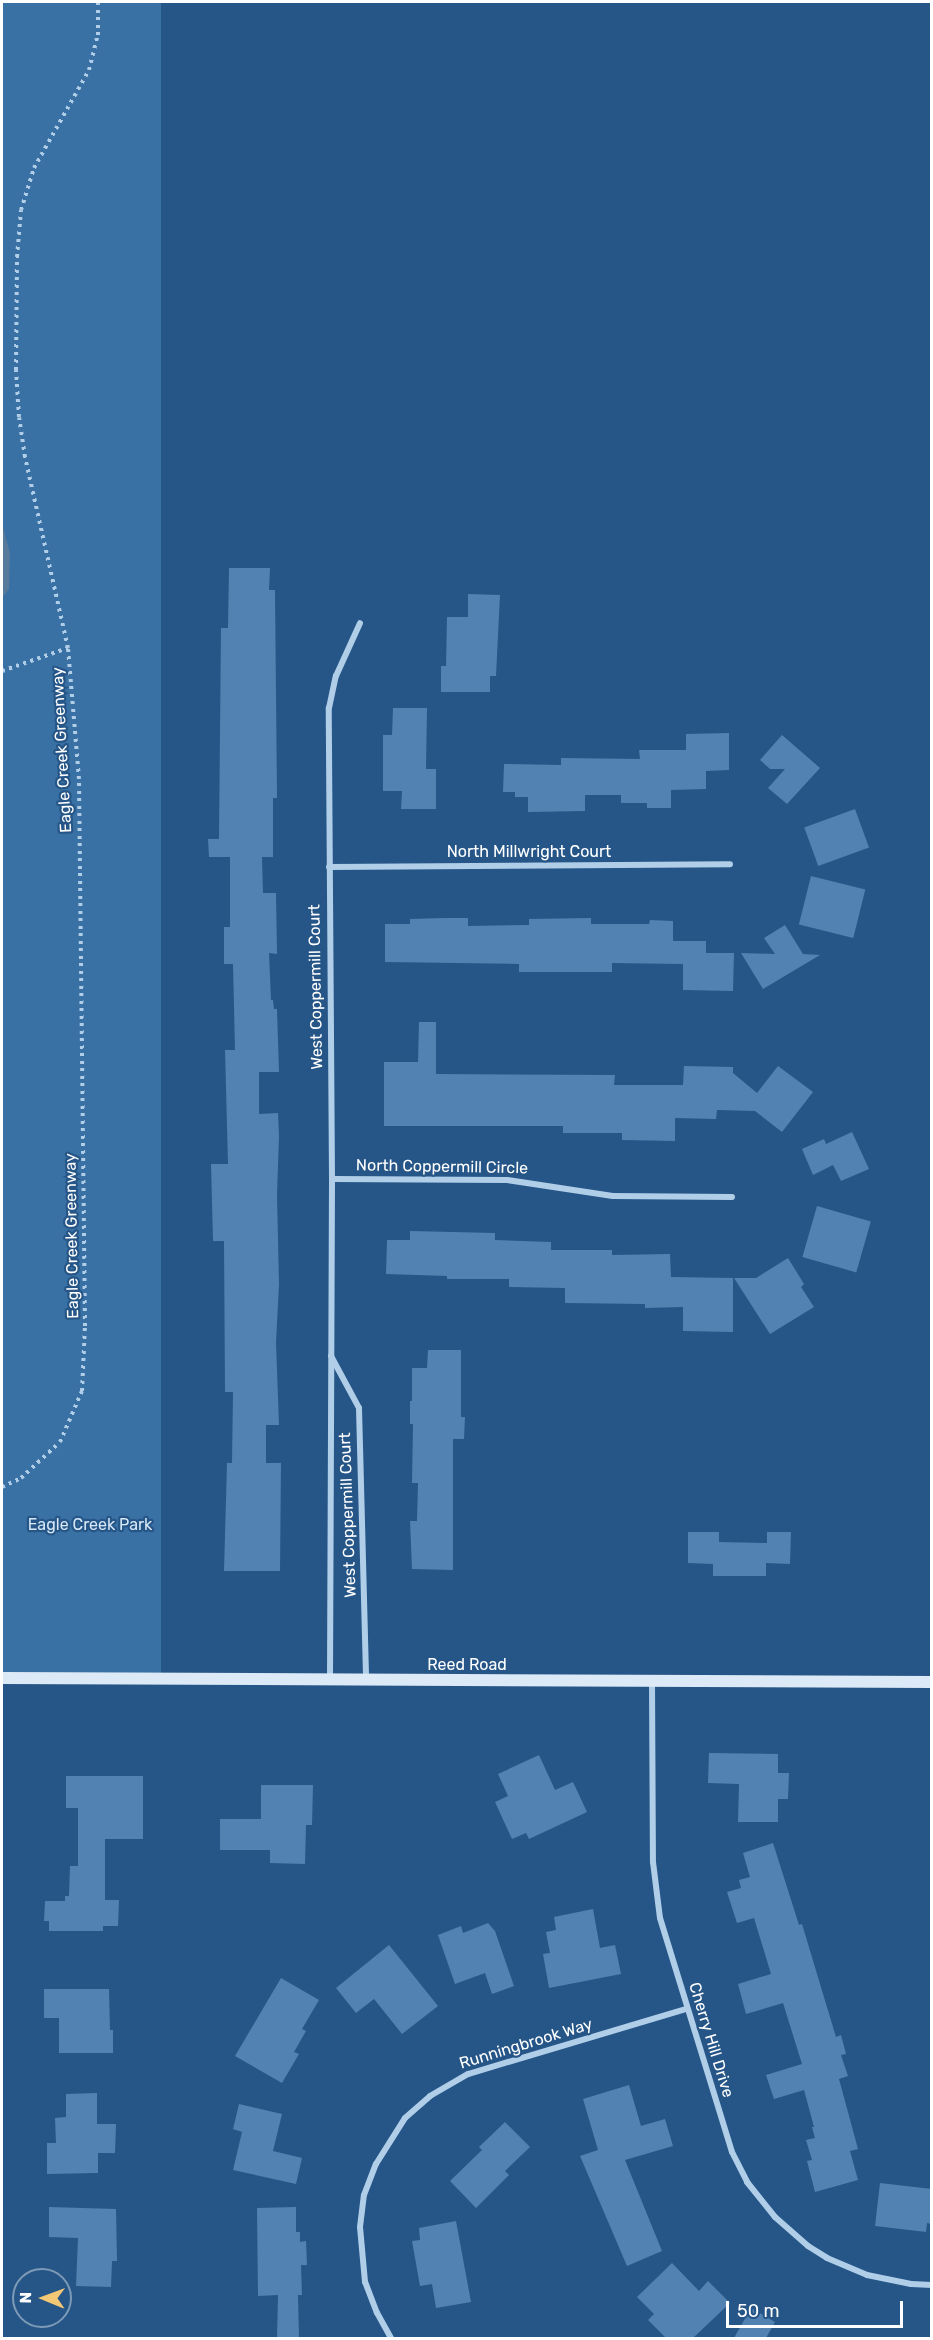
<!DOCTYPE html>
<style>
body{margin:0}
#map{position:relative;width:933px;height:2340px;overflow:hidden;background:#265687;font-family:Rubik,sans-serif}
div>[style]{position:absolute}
.green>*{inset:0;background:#3a71a4;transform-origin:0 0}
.water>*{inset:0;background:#57799b}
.building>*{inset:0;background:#5282b1;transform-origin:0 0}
.path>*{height:4px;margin-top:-2px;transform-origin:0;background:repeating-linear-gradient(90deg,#b1cee9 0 3px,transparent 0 7.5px)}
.minor>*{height:6px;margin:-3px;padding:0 3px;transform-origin:3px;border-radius:3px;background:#b1cee9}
.secondary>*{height:12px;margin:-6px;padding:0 6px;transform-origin:6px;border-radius:6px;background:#dce9f7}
span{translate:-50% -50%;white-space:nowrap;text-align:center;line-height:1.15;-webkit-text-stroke:4.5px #265687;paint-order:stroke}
.street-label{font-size:16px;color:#fff}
.park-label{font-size:16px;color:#d5e7f7}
.frame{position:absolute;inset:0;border:3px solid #fff;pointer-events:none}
.north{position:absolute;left:12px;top:2268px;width:60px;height:60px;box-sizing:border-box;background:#265687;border:2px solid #7d9ab7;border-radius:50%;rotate:271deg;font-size:16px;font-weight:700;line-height:24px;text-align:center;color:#fff}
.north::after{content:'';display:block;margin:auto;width:21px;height:27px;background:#f2c776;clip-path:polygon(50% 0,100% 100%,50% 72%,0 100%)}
.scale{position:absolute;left:726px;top:2301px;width:177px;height:27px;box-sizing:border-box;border:3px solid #fff;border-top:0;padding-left:8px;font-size:18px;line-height:21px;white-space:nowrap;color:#fff;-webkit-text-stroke:4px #265687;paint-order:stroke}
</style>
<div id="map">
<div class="green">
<i style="left:2px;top:2px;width:159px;height:1672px"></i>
</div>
<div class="water">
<i style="clip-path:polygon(2px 523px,10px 553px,9px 589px,2px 598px)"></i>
</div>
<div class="building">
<i style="clip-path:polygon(229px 568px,270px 568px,269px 590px,275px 590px,277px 798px,273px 798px,273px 857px,262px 857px,263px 893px,276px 893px,277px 954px,269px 953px,271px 1000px,273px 1000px,274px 1009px,277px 1009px,279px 1072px,259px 1072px,259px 1114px,278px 1113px,279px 1136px,277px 1195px,279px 1284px,276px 1343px,279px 1425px,266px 1425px,266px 1463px,281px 1463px,280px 1571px,224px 1571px,227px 1463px,232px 1463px,233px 1392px,225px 1392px,224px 1241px,213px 1241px,211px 1164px,228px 1164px,225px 1050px,235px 1050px,233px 964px,224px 964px,224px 927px,230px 927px,230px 857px,209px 857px,208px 839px,219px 839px,221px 628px,228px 628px)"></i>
<i style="clip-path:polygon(468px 594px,500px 595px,496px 676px,490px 676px,490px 692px,441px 692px,441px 666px,446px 666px,447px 617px,468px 617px)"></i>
<i style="clip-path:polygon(393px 708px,427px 708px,426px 769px,436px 769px,436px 809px,401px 809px,402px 791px,383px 791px,383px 735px,392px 735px)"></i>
<i style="clip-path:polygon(729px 733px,729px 770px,706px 771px,706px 789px,671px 790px,671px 808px,647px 808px,647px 803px,621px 803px,621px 795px,585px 795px,585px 811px,528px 812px,528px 797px,515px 797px,515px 792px,503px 792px,504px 764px,561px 765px,561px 758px,640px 759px,639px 750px,686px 750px,686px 734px)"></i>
<i style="clip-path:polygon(782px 735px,820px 768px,787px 804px,768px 788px,785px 769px,770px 769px,760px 760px)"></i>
<i style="left:855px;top:809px;width:41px;height:54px;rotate:70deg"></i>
<i style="left:811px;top:876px;width:56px;height:50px;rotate:14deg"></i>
<i style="clip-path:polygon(444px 918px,468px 918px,468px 926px,529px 925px,529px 919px,591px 918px,591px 924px,649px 924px,650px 920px,673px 921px,673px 941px,706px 941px,706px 953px,734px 953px,733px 991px,683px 990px,683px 964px,612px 963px,612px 972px,519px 972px,519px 964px,385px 962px,385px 924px,410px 924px,410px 919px)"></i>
<i style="clip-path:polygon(785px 925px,803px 954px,820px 955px,763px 989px,741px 953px,775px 954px,764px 938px)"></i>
<i style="clip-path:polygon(419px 1022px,436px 1022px,436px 1074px,615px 1075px,614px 1085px,683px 1085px,684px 1066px,733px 1067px,733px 1073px,757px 1093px,778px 1066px,813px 1092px,782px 1132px,755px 1111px,717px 1110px,716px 1119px,675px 1118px,675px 1141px,622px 1140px,622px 1133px,563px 1133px,563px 1126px,384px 1126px,384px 1062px,418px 1062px)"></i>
<i style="clip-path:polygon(852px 1132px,869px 1169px,841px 1181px,833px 1165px,813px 1175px,802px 1149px,824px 1139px,826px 1144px)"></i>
<i style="left:817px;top:1206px;width:56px;height:53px;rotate:16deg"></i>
<i style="clip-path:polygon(410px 1231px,495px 1233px,495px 1240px,551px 1242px,551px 1250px,612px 1250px,612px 1255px,670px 1254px,671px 1277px,733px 1278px,733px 1332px,683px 1331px,683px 1307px,645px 1308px,645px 1304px,565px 1303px,565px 1288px,509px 1287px,509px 1279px,447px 1279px,447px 1276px,386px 1274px,387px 1240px,410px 1240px)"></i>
<i style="clip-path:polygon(788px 1258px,804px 1284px,801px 1287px,814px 1307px,770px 1334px,734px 1278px,756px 1278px)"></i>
<i style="clip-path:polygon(428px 1350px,461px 1350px,461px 1417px,465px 1417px,464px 1439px,453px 1439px,453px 1570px,412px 1569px,410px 1521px,417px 1521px,418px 1483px,412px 1483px,413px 1424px,410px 1424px,410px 1401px,412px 1401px,412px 1368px,427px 1368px)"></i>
<i style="clip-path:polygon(688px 1532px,719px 1532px,719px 1542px,767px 1543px,767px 1532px,791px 1532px,790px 1564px,766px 1563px,766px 1576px,713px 1576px,713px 1564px,688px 1563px)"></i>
<i style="clip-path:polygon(709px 1753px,778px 1754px,778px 1773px,789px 1773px,788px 1799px,778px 1799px,778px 1822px,738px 1822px,739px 1784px,708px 1783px)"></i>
<i style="clip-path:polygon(539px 1755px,555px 1790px,573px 1782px,587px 1812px,529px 1839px,526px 1833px,512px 1839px,495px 1802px,508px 1796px,498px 1774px)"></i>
<i style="clip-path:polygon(66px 1776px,143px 1776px,143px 1839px,105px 1839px,105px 1900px,119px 1900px,118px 1926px,103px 1926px,103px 1931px,49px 1931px,49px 1921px,44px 1921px,45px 1901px,65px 1901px,65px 1896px,69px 1896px,70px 1866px,78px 1866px,78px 1808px,66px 1808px)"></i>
<i style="clip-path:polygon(261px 1785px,313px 1785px,312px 1825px,306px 1825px,305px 1864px,270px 1863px,270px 1850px,220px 1850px,220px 1819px,261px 1819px)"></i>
<i style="clip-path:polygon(773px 1843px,799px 1925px,802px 1924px,836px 2037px,841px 2035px,846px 2054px,841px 2055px,848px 2076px,839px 2079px,858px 2149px,850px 2151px,858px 2180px,815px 2192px,807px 2161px,812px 2160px,806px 2140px,815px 2138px,812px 2127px,814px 2127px,804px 2090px,774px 2099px,766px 2075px,802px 2064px,783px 2003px,746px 2014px,738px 1984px,771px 1974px,754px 1918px,737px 1923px,727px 1892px,741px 1888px,739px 1880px,750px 1877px,743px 1853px)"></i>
<i style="clip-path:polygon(593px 1909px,600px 1948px,615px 1945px,621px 1974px,549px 1988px,543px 1954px,550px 1953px,546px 1932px,556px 1930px,554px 1917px)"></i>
<i style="clip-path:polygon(488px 1923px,495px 1931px,514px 1986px,492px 1994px,485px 1973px,455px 1984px,438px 1935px,461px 1926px,463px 1933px)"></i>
<i style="clip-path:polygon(389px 1945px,438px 2006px,402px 2034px,374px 1999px,356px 2013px,336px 1988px)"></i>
<i style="clip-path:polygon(281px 1978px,319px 2000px,302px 2029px,306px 2031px,294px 2052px,299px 2054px,282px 2083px,235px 2056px)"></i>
<i style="clip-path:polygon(44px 1989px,109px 1989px,110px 2030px,113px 2030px,113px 2053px,59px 2053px,59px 2018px,44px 2018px)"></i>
<i style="clip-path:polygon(629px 2085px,641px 2126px,665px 2119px,673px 2146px,625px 2160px,662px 2251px,627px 2266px,580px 2156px,598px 2150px,583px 2099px)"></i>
<i style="clip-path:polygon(97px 2093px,97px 2124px,116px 2124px,115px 2153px,98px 2153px,98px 2173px,47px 2174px,47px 2143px,56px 2143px,55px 2118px,66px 2117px,66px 2094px)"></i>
<i style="clip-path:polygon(239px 2104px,282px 2114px,273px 2151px,302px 2158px,296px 2184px,233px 2170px,242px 2132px,233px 2129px)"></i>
<i style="clip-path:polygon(505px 2122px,530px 2147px,505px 2171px,509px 2175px,476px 2208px,450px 2181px,482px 2150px,479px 2147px)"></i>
<i style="clip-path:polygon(880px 2183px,932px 2189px,932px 2224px,927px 2223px,926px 2232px,875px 2226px)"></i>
<i style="clip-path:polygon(49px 2207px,116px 2209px,117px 2261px,112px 2261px,111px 2287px,76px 2286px,78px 2238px,49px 2237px)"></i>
<i style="clip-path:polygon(296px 2207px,296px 2232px,300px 2232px,300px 2242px,306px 2241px,307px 2265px,301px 2265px,302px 2295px,298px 2295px,299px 2338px,277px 2338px,278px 2295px,258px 2296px,257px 2208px)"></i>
<i style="clip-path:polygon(456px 2221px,471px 2302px,436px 2308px,432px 2284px,420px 2286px,412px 2241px,420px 2240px,419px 2228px)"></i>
<i style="clip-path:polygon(672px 2263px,699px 2291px,708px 2281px,730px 2303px,693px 2338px,666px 2338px,648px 2320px,654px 2314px,637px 2297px)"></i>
<i style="clip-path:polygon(751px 2308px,775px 2322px,766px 2338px,734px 2338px)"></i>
</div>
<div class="path">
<i style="left:2px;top:671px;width:70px;rotate:-19.2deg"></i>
<i style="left:2px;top:1487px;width:21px;rotate:-25deg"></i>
<i style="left:21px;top:1478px;width:53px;rotate:-42.7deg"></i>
<i style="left:60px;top:1442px;width:56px;rotate:-66.7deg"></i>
<i style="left:82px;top:1391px;width:65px;rotate:-87.4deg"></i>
<i style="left:85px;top:1326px;width:547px;rotate:-90.63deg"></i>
<i style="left:79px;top:779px;width:131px;rotate:-94.8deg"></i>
<i style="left:68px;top:648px;width:196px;rotate:-102.7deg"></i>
<i style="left:25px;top:457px;width:40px;rotate:-98.5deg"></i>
<i style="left:19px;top:417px;width:47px;rotate:-93.7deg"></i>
<i style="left:16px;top:370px;width:113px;rotate:-89.5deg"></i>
<i style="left:17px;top:257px;width:47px;rotate:-85.1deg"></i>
<i style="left:21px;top:210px;width:44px;rotate:-72.8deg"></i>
<i style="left:34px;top:168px;width:112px;rotate:-60.7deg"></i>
<i style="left:89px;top:70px;width:36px;rotate:-76deg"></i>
<i style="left:98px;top:35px;width:33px;rotate:-90deg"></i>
</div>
<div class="minor">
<i style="left:329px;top:867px;width:401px;rotate:-0.4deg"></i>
<i style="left:332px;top:1179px;width:175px;rotate:0.3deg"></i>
<i style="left:507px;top:1180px;width:107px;rotate:8.6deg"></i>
<i style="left:613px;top:1196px;width:119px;rotate:0.5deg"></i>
<i style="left:331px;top:1356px;width:59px;rotate:61.7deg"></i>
<i style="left:359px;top:1408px;width:273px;rotate:88.5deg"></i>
<i style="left:330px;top:1679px;width:500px;rotate:-89.77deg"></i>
<i style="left:332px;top:1179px;width:471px;rotate:-90.4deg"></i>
<i style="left:329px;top:708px;width:33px;rotate:-78deg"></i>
<i style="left:336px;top:676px;width:58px;rotate:-65.6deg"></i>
<i style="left:652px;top:1682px;width:180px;rotate:89.7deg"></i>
<i style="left:653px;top:1862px;width:56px;rotate:82.9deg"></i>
<i style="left:660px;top:1918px;width:245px;rotate:72.9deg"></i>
<i style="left:732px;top:2152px;width:34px;rotate:63deg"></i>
<i style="left:747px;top:2182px;width:45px;rotate:51.3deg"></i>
<i style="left:775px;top:2217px;width:44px;rotate:41.3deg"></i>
<i style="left:808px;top:2246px;width:22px;rotate:32deg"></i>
<i style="left:827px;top:2258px;width:43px;rotate:23deg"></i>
<i style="left:867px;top:2275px;width:45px;rotate:11.6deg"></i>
<i style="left:911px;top:2284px;width:21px;rotate:3deg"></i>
<i style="left:391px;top:2338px;width:29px;rotate:-119deg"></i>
<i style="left:377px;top:2313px;width:33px;rotate:-111deg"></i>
<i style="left:365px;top:2282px;width:55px;rotate:-95.2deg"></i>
<i style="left:360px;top:2227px;width:32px;rotate:-83deg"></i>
<i style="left:364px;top:2195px;width:33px;rotate:-69deg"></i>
<i style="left:376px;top:2164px;width:54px;rotate:-57.8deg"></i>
<i style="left:405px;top:2118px;width:33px;rotate:-41deg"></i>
<i style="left:430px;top:2096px;width:44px;rotate:-30.1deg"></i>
<i style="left:468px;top:2074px;width:227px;rotate:-16.6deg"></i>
</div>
<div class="secondary">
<i style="left:2px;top:1678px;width:930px;rotate:0.25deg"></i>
</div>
<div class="street-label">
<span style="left:62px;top:750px;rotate:-93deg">Eagle Creek Greenway</span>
<span style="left:529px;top:852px">North Millwright Court</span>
<span style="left:316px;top:987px;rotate:-91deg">West Coppermill Court</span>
<span style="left:442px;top:1167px;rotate:1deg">North Coppermill Circle</span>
<span style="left:72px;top:1236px;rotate:-91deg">Eagle Creek Greenway</span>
<span style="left:348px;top:1515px;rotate:-92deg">West Coppermill Court</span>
<span style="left:467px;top:1665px">Reed Road</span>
<span style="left:711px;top:2040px;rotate:73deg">Cherry Hill Drive</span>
<span style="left:526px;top:2044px;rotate:-17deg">Runningbrook Way</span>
</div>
<div class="park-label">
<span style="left:90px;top:1525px">Eagle Creek Park</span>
</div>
<div class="frame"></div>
<div class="north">N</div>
<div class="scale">50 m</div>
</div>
